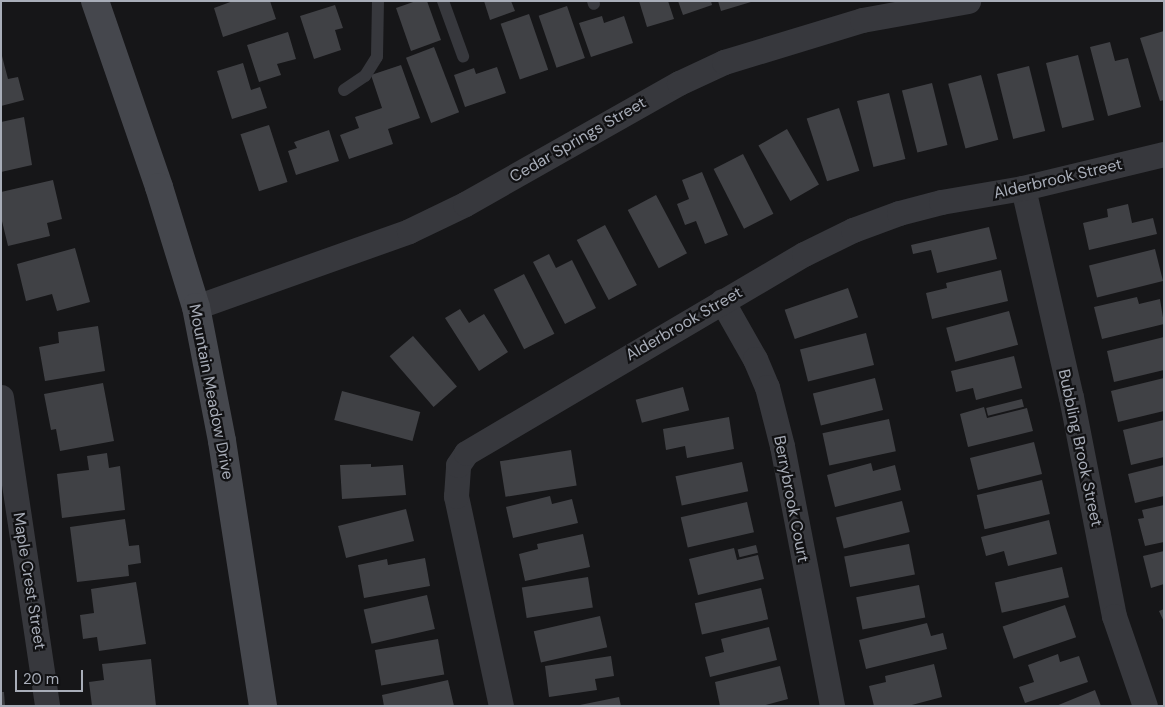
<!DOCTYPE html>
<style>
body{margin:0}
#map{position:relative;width:1165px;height:707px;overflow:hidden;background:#161618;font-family:"DM Sans",sans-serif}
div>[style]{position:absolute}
.building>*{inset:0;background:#404145;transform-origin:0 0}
.lane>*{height:12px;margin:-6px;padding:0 6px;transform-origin:6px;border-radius:6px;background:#37383d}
.street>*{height:25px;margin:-12.5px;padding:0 12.5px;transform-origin:12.5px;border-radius:12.5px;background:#37383d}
.secondary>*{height:28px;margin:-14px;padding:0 14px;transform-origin:14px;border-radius:14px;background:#45474d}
span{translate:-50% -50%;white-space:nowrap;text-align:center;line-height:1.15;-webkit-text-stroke:4.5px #111113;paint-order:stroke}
.street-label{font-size:16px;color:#a8adb8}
.frame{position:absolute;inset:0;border:2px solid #a8adb8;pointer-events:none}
.scale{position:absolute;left:15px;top:670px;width:68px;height:22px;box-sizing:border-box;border:2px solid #a8adb8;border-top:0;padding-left:6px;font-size:15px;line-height:18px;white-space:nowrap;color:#a8adb8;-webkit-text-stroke:4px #111113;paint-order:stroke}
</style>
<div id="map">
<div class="building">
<i style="clip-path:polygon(233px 1px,270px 1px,276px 19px,223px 37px,214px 8px)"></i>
<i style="clip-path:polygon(416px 1px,427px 1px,441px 40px,411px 51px,396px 8px)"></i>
<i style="clip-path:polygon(484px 1px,511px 1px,515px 11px,490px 20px)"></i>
<i style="clip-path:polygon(639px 1px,668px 1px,674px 19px,647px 27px)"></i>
<i style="clip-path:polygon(678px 1px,711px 1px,712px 5px,683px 15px)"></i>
<i style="clip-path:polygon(718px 1px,751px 1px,751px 2px,721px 11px)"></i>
<i style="clip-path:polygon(335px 5px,343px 28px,335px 30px,341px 50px,314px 59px,300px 16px)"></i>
<i style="left:567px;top:6px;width:55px;height:30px;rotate:71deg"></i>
<i style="left:529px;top:14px;width:59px;height:30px;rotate:71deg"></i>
<i style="clip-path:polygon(602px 16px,604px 23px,624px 16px,633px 43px,591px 57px,579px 23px)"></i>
<i style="clip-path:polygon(1164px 31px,1164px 100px,1160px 101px,1140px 38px)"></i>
<i style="clip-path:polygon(288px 32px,296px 59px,277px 64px,281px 75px,259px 82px,247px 45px)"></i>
<i style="clip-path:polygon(1110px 42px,1115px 61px,1128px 58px,1141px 107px,1108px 116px,1090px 47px)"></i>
<i style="left:434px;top:47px;width:70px;height:30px;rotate:69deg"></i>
<i style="left:1078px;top:55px;width:67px;height:33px;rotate:76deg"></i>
<i style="clip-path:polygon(2px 56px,8px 79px,18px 77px,24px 100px,1px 106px)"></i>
<i style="clip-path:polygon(243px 63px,251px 90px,260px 87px,267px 108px,232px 119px,217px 71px)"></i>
<i style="clip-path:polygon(401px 65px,420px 118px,388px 129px,393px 144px,349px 159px,340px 135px,359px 128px,355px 117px,382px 108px,371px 75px)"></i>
<i style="left:1029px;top:66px;width:67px;height:33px;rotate:76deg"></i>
<i style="clip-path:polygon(497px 67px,506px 93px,465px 107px,454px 75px,474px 68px,476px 74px)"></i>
<i style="left:981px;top:75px;width:67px;height:34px;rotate:75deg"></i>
<i style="left:932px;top:83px;width:64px;height:31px;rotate:76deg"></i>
<i style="left:889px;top:93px;width:68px;height:33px;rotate:76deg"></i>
<i style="left:839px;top:108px;width:66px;height:34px;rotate:72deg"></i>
<i style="clip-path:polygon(24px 117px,32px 165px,1px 172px,1px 122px)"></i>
<i style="left:269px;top:125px;width:60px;height:30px;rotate:72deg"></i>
<i style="left:787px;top:129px;width:64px;height:33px;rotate:60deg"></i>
<i style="clip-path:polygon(329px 130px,339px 161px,296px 175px,288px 151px,297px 148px,294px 142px)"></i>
<i style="left:743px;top:154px;width:67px;height:33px;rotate:63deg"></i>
<i style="clip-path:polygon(702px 172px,728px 235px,705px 244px,696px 221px,685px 225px,677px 204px,689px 199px,682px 180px)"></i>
<i style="clip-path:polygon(53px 180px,62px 219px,47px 223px,50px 236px,8px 246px,1px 217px,1px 192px)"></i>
<i style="left:656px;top:195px;width:66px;height:32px;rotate:62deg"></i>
<i style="clip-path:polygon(1128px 204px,1132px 223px,1153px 218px,1157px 234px,1089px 250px,1083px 223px,1108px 217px,1107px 209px)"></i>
<i style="left:605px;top:225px;width:68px;height:32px;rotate:62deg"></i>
<i style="clip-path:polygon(989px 227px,997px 259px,937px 273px,931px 250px,913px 254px,911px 245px)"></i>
<i style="clip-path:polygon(75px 248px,90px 302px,57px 311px,52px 294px,26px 301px,17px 264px)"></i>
<i style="left:1155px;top:249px;width:33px;height:68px;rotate:76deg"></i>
<i style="clip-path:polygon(549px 254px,556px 268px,572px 260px,596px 308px,565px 324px,533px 262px)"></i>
<i style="clip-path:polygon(1001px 270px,1008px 301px,932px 319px,926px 293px,947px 288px,946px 283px)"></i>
<i style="left:524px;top:274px;width:67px;height:34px;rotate:63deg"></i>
<i style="left:848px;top:288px;width:31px;height:67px;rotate:71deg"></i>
<i style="clip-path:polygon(1137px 297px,1139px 304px,1160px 299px,1164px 324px,1102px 339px,1094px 307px)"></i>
<i style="clip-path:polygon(460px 309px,469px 323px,484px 314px,508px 352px,479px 371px,445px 318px)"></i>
<i style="left:1009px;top:311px;width:35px;height:65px;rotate:75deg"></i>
<i style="clip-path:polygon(98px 326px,105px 371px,45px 381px,39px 347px,59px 343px,58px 332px)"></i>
<i style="left:866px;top:333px;width:33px;height:68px;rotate:76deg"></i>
<i style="left:413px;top:336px;width:67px;height:31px;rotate:49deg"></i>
<i style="clip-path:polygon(1164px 337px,1164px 370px,1114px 382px,1107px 351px)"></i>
<i style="clip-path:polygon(1014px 356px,1022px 388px,976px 400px,973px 388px,956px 392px,951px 371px)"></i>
<i style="left:875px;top:378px;width:33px;height:64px;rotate:76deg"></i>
<i style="clip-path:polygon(1164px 378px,1164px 411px,1118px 422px,1111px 391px)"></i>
<i style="clip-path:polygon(103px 383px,114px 441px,60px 451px,56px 429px,51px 430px,44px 394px)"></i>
<i style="left:683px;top:387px;width:24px;height:49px;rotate:75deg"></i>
<i style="left:342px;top:391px;width:81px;height:30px;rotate:15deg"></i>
<i style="left:1022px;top:399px;width:8px;height:37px;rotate:76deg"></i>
<i style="clip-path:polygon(984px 407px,987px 418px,1027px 408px,1033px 431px,968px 447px,960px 414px)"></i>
<i style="clip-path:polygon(729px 417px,734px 449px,687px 458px,685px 446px,666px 450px,663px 429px)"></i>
<i style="left:889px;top:419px;width:33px;height:68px;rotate:78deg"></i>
<i style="clip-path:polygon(1164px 420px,1164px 457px,1131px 465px,1123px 430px)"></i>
<i style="left:1034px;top:442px;width:33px;height:66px;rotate:76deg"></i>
<i style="left:571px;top:450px;width:36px;height:72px;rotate:81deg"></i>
<i style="clip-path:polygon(107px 453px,109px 468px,120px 466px,125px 510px,62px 518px,57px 474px,89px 470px,87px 456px)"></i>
<i style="left:742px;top:462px;width:30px;height:68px;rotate:78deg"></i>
<i style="clip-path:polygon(871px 463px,873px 471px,895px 465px,901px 490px,835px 507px,827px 475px)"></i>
<i style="clip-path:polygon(371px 464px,371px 467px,403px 465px,406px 495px,342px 499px,340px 465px)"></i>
<i style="clip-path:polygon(1164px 465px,1164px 496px,1135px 503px,1128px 474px)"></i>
<i style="left:1042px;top:480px;width:35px;height:67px;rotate:77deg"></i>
<i style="clip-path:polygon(550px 496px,552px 504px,572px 499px,578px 523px,513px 538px,506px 507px)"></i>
<i style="left:902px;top:501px;width:32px;height:68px;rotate:76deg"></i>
<i style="left:747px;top:502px;width:31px;height:68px;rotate:77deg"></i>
<i style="clip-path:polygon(1164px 505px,1164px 542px,1145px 546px,1138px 519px,1144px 518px,1142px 510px)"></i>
<i style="left:406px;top:509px;width:33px;height:70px;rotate:76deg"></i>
<i style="clip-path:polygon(125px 519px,129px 546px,139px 545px,141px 563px,128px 565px,129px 576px,77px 582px,70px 527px)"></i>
<i style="clip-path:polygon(1049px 520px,1057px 554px,1008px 566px,1004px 551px,986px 556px,981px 537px)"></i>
<i style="clip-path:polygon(583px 534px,590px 567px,525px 581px,519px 554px,538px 549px,537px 544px)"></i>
<i style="left:909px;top:544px;width:31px;height:66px;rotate:79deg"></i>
<i style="left:756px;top:545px;width:8px;height:19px;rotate:76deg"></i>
<i style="clip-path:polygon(734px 548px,737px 560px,758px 555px,764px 579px,698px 595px,689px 559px)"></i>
<i style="clip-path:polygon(1164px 551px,1164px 584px,1151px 588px,1143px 556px)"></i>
<i style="clip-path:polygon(425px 558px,430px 586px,364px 598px,358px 565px,387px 559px,388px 565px)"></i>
<i style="left:1062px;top:567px;width:31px;height:69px;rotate:77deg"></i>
<i style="left:588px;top:577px;width:31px;height:67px;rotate:81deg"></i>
<i style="clip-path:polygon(136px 582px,146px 644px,99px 651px,97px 637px,83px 639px,80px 615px,94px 613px,91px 589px)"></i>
<i style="left:919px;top:585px;width:33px;height:64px;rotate:79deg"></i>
<i style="left:761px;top:588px;width:32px;height:68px;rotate:77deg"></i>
<i style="left:427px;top:595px;width:35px;height:65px;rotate:77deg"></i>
<i style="left:1065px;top:605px;width:34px;height:66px;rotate:71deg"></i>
<i style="clip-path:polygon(1164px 609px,1164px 622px,1159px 611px)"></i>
<i style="left:600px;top:616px;width:32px;height:68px;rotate:77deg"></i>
<i style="clip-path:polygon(927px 623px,931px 636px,943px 633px,947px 649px,866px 669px,859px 640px)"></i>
<i style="clip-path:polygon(769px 627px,777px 660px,710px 677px,705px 657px,724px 652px,721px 639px)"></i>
<i style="left:438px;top:639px;width:36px;height:64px;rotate:80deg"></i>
<i style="clip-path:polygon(1058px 654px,1060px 662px,1079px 656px,1088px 682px,1025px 703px,1019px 687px,1034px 682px,1028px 665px)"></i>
<i style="clip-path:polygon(611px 656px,614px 676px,595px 679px,597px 690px,549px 697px,545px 666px)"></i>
<i style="clip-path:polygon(151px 659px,156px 706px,92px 706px,89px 682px,104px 680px,102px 664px)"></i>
<i style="clip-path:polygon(934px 664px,942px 697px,908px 706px,874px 706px,869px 686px,886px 682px,885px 676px)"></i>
<i style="clip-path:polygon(780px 666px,788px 699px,762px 706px,720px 706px,715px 682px)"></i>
<i style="clip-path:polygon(448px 680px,454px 706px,384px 706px,382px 695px)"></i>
<i style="clip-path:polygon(1095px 690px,1101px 706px,1056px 706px)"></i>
<i style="clip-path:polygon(1px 692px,4px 692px,5px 706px,1px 706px)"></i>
<i style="clip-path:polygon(619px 697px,621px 706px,580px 706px,580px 705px)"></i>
</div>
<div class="lane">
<i style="left:443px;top:1px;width:59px;rotate:70deg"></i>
<i style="left:593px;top:1px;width:3px;rotate:72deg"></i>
<i style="left:344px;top:90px;width:25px;rotate:-34deg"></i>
<i style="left:365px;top:76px;width:22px;rotate:-58deg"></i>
<i style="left:377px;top:57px;width:56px;rotate:-89deg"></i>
</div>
<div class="street">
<i style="left:1023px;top:188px;width:214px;rotate:77.1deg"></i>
<i style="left:1071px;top:397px;width:223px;rotate:78.9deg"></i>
<i style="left:1114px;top:616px;width:95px;rotate:71deg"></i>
<i style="left:722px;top:301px;width:67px;rotate:60.4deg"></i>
<i style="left:755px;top:359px;width:30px;rotate:67deg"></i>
<i style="left:767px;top:387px;width:61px;rotate:75.7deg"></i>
<i style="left:782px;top:446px;width:265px;rotate:79.1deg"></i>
<i style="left:196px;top:307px;width:226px;rotate:-19.6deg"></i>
<i style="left:409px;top:231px;width:62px;rotate:-25.7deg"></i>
<i style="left:465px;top:204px;width:246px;rotate:-29.5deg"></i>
<i style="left:679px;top:83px;width:50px;rotate:-25deg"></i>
<i style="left:724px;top:62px;width:144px;rotate:-16.9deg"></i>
<i style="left:862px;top:20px;width:108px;rotate:-10.2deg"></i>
<i style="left:1px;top:397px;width:312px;rotate:81.5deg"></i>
<i style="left:501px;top:706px;width:215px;rotate:-102.1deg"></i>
<i style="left:456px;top:496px;width:31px;rotate:-86deg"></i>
<i style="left:458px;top:465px;width:14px;rotate:-56deg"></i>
<i style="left:466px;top:453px;width:392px;rotate:-30.5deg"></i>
<i style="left:804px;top:254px;width:55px;rotate:-26.1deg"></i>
<i style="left:853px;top:230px;width:49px;rotate:-20.3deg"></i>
<i style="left:899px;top:213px;width:43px;rotate:-14.7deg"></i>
<i style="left:941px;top:202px;width:83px;rotate:-9.7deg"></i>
<i style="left:1023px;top:188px;width:145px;rotate:-13.6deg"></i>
</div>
<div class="secondary">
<i style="left:95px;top:1px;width:197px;rotate:71deg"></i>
<i style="left:159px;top:187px;width:126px;rotate:72.9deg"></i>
<i style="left:196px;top:307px;width:136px;rotate:79deg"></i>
<i style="left:222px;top:441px;width:268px;rotate:81.2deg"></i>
</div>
<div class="street-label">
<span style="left:578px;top:140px;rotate:-30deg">Cedar Springs Street</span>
<span style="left:1058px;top:179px;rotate:-13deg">Alderbrook Street</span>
<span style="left:684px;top:324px;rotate:-30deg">Alderbrook Street</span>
<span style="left:211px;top:392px;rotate:79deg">Mountain Meadow Drive</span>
<span style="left:1080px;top:448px;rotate:78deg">Bubbling Brook Street</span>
<span style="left:791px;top:499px;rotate:79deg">Berrybrook Court</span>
<span style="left:29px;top:581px;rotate:81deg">Maple Crest Street</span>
</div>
<div class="frame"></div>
<div class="scale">20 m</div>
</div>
